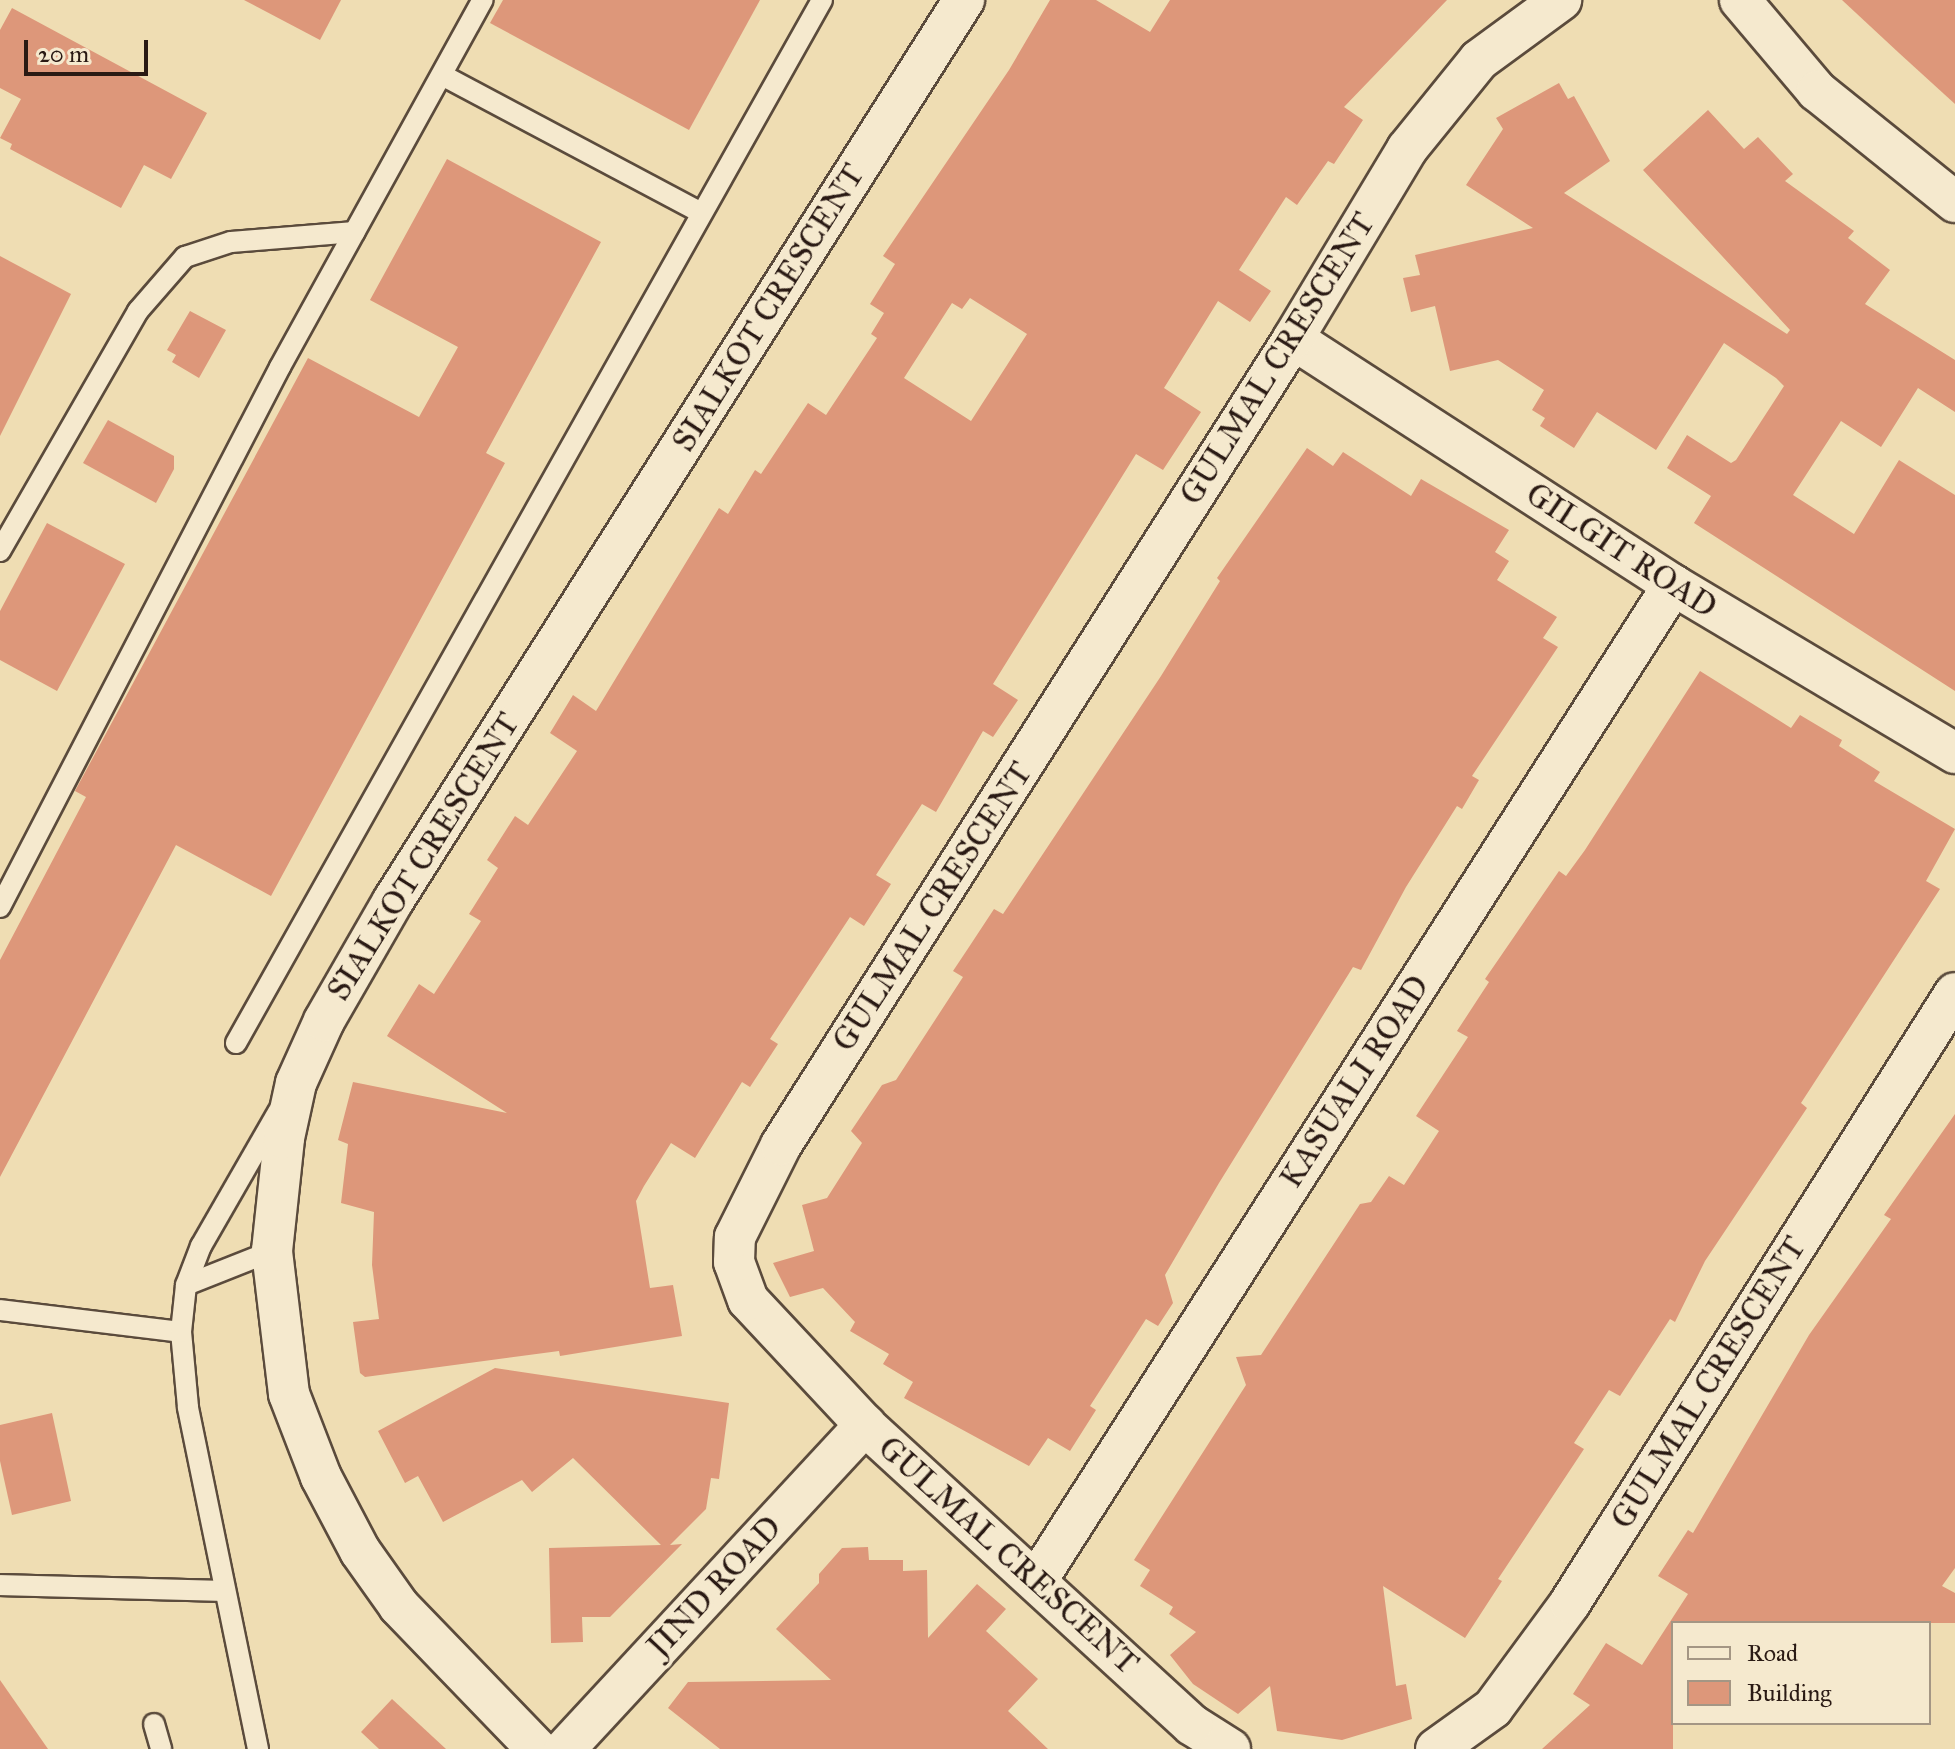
<!DOCTYPE html>
<style>
body{margin:0}
#map{position:relative;width:1955px;height:1749px;overflow:hidden;background:#efddb3;font-family:"IM FELL Great Primer",serif}
div>[style]{position:absolute}
.building>*{inset:0;background:#dd977a}
.roads{filter:drop-shadow(2px 0 #5b4b3c) drop-shadow(-2px 0 #5b4b3c) drop-shadow(0 2px #5b4b3c) drop-shadow(0 -2px #5b4b3c)}
.service>*{height:20px;margin:-10px;padding:0 10px;transform-origin:10px;border-radius:10px;background:#f5e9ce}
.minor>*{height:40px;margin:-20px;padding:0 20px;transform-origin:20px;border-radius:20px;background:#f5e9ce}
span{translate:-50% -50%;white-space:nowrap;text-align:center;line-height:1.15;-webkit-text-stroke:7px #f5e9ce;paint-order:stroke}
.street-label{font-size:32px;color:#2a1a14}
.legend{position:absolute;left:1671px;top:1621px;width:260px;height:104px;box-sizing:border-box;background:#f5e9ce;border:2px solid #a49684;margin:0;padding:10px 14px;list-style:none;font-size:24px;color:#2a1a14}
.legend li{display:flex;align-items:center;gap:16px;height:40px}
.legend b{width:40px;border:2px solid #a49684}
.scale{position:absolute;left:24px;top:40px;width:124px;height:36px;box-sizing:border-box;border:4px solid #2a1a14;border-top:0;padding-left:10px;font-size:24px;line-height:28px;white-space:nowrap;color:#2a1a14;-webkit-text-stroke:6px #f5e9ce;paint-order:stroke}
</style>
<div id="map">
<div class="building">
<i style="clip-path:polygon(244px 0,341px 0,320px 40px)"></i>
<i style="clip-path:polygon(503px 0,760px 0,689px 130px,490px 23px)"></i>
<i style="clip-path:polygon(evenodd,1050px 0,1096px 0,1150px 32px,1170px 0,1447px 0,1344px 107px,1363px 120px,1334px 164px,1328px 161px,1297px 205px,1286px 197px,1239px 270px,1271px 291px,1250px 322px,1218px 301px,1164px 388px,1201px 412px,1163px 470px,1136px 454px,993px 684px,1018px 700px,993px 737px,983px 731px,936px 812px,922px 804px,876px 875px,891px 884px,864px 926px,850px 917px,770px 1039px,778px 1044px,750px 1087px,742px 1082px,695px 1158px,671px 1143px,644px 1186px,636px 1201px,650px 1288px,673px 1285px,682px 1336px,560px 1356px,559px 1351px,365px 1377px,360px 1373px,353px 1322px,379px 1319px,372px 1265px,374px 1212px,341px 1203px,348px 1144px,338px 1140px,353px 1082px,507px 1113px,387px 1036px,419px 984px,434px 994px,481px 921px,469px 914px,498px 868px,487px 860px,515px 816px,528px 825px,577px 751px,550px 733px,573px 695px,596px 711px,719px 508px,728px 514px,755px 470px,761px 474px,808px 403px,826px 415px,877px 338px,871px 334px,884px 313px,870px 304px,895px 264px,883px 256px,1009px 70px,1050px 0,970px 298px,1027px 334px,971px 421px,904px 378px,952px 303px,962px 309px,970px 298px)"></i>
<i style="clip-path:polygon(1842px 0,1955px 0,1955px 104px,1899px 53px)"></i>
<i style="clip-path:polygon(12px 8px,207px 113px,171px 179px,144px 165px,121px 208px,10px 149px,12px 144px,0 138px,21px 99px,0 88px,0 30px)"></i>
<i style="clip-path:polygon(1559px 83px,1568px 99px,1574px 96px,1610px 161px,1564px 193px,1787px 334px,1790px 330px,1643px 170px,1708px 110px,1744px 149px,1758px 137px,1793px 174px,1785px 181px,1854px 231px,1848px 238px,1890px 270px,1865px 304px,1955px 360px,1955px 412px,1918px 388px,1881px 447px,1841px 421px,1793px 495px,1854px 534px,1899px 460px,1955px 495px,1955px 691px,1694px 523px,1711px 496px,1667px 468px,1687px 435px,1731px 463px,1736px 460px,1784px 386px,1776px 378px,1724px 343px,1656px 450px,1597px 412px,1574px 448px,1540px 426px,1545px 418px,1532px 410px,1544px 390px,1498px 360px,1450px 371px,1435px 306px,1411px 312px,1403px 278px,1420px 275px,1415px 255px,1533px 228px,1466px 185px,1503px 129px,1496px 118px)"></i>
<i style="clip-path:polygon(447px 159px,601px 242px,486px 453px,505px 463px,271px 896px,176px 845px,0 1177px,0 960px,86px 797px,75px 791px,308px 358px,419px 417px,458px 347px,370px 300px)"></i>
<i style="clip-path:polygon(0 256px,71px 294px,0 436px)"></i>
<i style="clip-path:polygon(190px 311px,226px 330px,199px 378px,172px 362px,176px 355px,167px 350px)"></i>
<i style="clip-path:polygon(108px 420px,174px 456px,174px 469px,156px 503px,83px 463px)"></i>
<i style="clip-path:polygon(1307px 448px,1333px 466px,1343px 452px,1411px 496px,1421px 479px,1509px 530px,1495px 552px,1509px 561px,1497px 580px,1557px 617px,1543px 638px,1558px 647px,1472px 776px,1479px 780px,1462px 809px,1457px 806px,1406px 887px,1361px 970px,1353px 967px,1219px 1183px,1165px 1275px,1173px 1303px,1158px 1326px,1146px 1319px,1090px 1406px,1096px 1410px,1070px 1451px,1048px 1438px,1029px 1466px,904px 1398px,913px 1382px,883px 1364px,889px 1354px,850px 1331px,855px 1322px,823px 1288px,790px 1297px,773px 1263px,814px 1251px,802px 1205px,827px 1198px,862px 1143px,851px 1131px,882px 1085px,896px 1080px,963px 977px,953px 971px,969px 947px,994px 909px,1003px 914px,1161px 676px,1220px 581px,1217px 578px)"></i>
<i style="clip-path:polygon(47px 523px,125px 564px,57px 691px,0 660px,0 611px)"></i>
<i style="clip-path:polygon(1700px 671px,1791px 728px,1800px 715px,1842px 740px,1839px 746px,1880px 772px,1874px 781px,1955px 829px,1926px 881px,1940px 889px,1801px 1103px,1807px 1108px,1705px 1261px,1675px 1322px,1670px 1319px,1620px 1396px,1609px 1390px,1574px 1443px,1584px 1449px,1498px 1579px,1502px 1581px,1465px 1638px,1383px 1586px,1396px 1686px,1406px 1684px,1412px 1719px,1342px 1740px,1277px 1731px,1270px 1686px,1238px 1714px,1193px 1684px,1170px 1655px,1196px 1632px,1169px 1614px,1173px 1607px,1140px 1586px,1150px 1570px,1134px 1560px,1246px 1385px,1236px 1357px,1261px 1355px,1360px 1204px,1371px 1202px,1389px 1176px,1404px 1185px,1439px 1131px,1416px 1116px,1468px 1037px,1457px 1031px,1489px 982px,1485px 979px,1559px 871px,1566px 876px,1585px 850px)"></i>
<i style="clip-path:polygon(1955px 1114px,1955px 1568px,1942px 1586px,1955px 1593px,1955px 1623px,1673px 1623px,1673px 1749px,1542px 1749px,1590px 1705px,1573px 1694px,1606px 1643px,1642px 1665px,1688px 1594px,1658px 1576px,1688px 1530px,1693px 1533px,1809px 1335px,1891px 1219px,1884px 1215px)"></i>
<i style="clip-path:polygon(495px 1368px,729px 1403px,719px 1479px,711px 1478px,706px 1509px,670px 1545px,682px 1544px,610px 1617px,582px 1617px,583px 1642px,551px 1643px,549px 1548px,661px 1545px,573px 1458px,532px 1492px,522px 1480px,443px 1522px,418px 1476px,405px 1483px,378px 1431px)"></i>
<i style="clip-path:polygon(52px 1413px,71px 1501px,12px 1515px,0 1461px,0 1425px)"></i>
<i style="clip-path:polygon(868px 1547px,869px 1560px,903px 1560px,903px 1571px,927px 1570px,928px 1638px,977px 1584px,1006px 1609px,986px 1631px,1038px 1679px,1008px 1711px,1048px 1749px,720px 1749px,668px 1708px,688px 1682px,831px 1680px,776px 1629px,819px 1583px,819px 1574px,842px 1548px)"></i>
<i style="clip-path:polygon(0 1680px,48px 1749px,0 1749px)"></i>
<i style="clip-path:polygon(392px 1699px,446px 1749px,379px 1749px,361px 1732px)"></i>
</div>
<div class="roads">
<div class="service">
<i style="left:442px;top:75px;width:292px;rotate:28deg"></i>
<i style="left:0;top:551px;width:277px;rotate:-60.1deg"></i>
<i style="left:138px;top:311px;width:72px;rotate:-49deg"></i>
<i style="left:185px;top:257px;width:48px;rotate:-18.1deg"></i>
<i style="left:231px;top:242px;width:124px;rotate:-4.6deg"></i>
<i style="left:0;top:907px;width:608px;rotate:-62.59deg"></i>
<i style="left:280px;top:367px;width:419px;rotate:-61.1deg"></i>
<i style="left:236px;top:1043px;width:1196px;rotate:-60.67deg"></i>
<i style="left:186px;top:1285px;width:92px;rotate:-21.6deg"></i>
<i style="left:0;top:1310px;width:182px;rotate:6.9deg"></i>
<i style="left:0;top:1585px;width:225px;rotate:1.5deg"></i>
<i style="left:154px;top:1724px;width:26px;rotate:74deg"></i>
<i style="left:258px;top:1749px;width:349px;rotate:-101.6deg"></i>
<i style="left:188px;top:1407px;width:75px;rotate:-95.3deg"></i>
<i style="left:181px;top:1332px;width:47px;rotate:-83.9deg"></i>
<i style="left:186px;top:1285px;width:42px;rotate:-69deg"></i>
<i style="left:201px;top:1246px;width:155px;rotate:-60.1deg"></i>
</div>
<div class="minor">
<i style="left:1740px;top:0;width:119px;rotate:49.8deg"></i>
<i style="left:1817px;top:91px;width:177px;rotate:38.8deg"></i>
<i style="left:1293px;top:339px;width:453px;rotate:32.9deg"></i>
<i style="left:1673px;top:585px;width:328px;rotate:30.8deg"></i>
<i style="left:1037px;top:1580px;width:1181px;rotate:-57.41deg"></i>
<i style="left:537px;top:1749px;width:199px;rotate:-134deg"></i>
<i style="left:399px;top:1606px;width:67px;rotate:-125.3deg"></i>
<i style="left:360px;top:1551px;width:84px;rotate:-117.8deg"></i>
<i style="left:321px;top:1477px;width:89px;rotate:-111.1deg"></i>
<i style="left:289px;top:1394px;width:144px;rotate:-96.8deg"></i>
<i style="left:272px;top:1251px;width:114px;rotate:-83.9deg"></i>
<i style="left:284px;top:1138px;width:56px;rotate:-77.7deg"></i>
<i style="left:296px;top:1083px;width:68px;rotate:-65.7deg"></i>
<i style="left:324px;top:1021px;width:138px;rotate:-60.1deg"></i>
<i style="left:393px;top:901px;width:1067px;rotate:-57.64deg"></i>
<i style="left:565px;top:1749px;width:442px;rotate:-47.2deg"></i>
<i style="left:1230px;top:1749px;width:45px;rotate:-147.7deg"></i>
<i style="left:1192px;top:1725px;width:444px;rotate:-137.5deg"></i>
<i style="left:865px;top:1425px;width:171px;rotate:-133.1deg"></i>
<i style="left:748px;top:1300px;width:40px;rotate:-110.2deg"></i>
<i style="left:734px;top:1262px;width:25px;rotate:-88deg"></i>
<i style="left:735px;top:1237px;width:103px;rotate:-63.4deg"></i>
<i style="left:781px;top:1145px;width:955px;rotate:-57.57deg"></i>
<i style="left:1293px;top:339px;width:222px;rotate:-59deg"></i>
<i style="left:1407px;top:149px;width:114px;rotate:-51deg"></i>
<i style="left:1479px;top:60px;width:102px;rotate:-36.2deg"></i>
<i style="left:1436px;top:1749px;width:70px;rotate:-35.7deg"></i>
<i style="left:1493px;top:1708px;width:130px;rotate:-53.7deg"></i>
<i style="left:1570px;top:1603px;width:721px;rotate:-57.74deg"></i>
</div>
</div>
<div class="street-label">
<span style="left:769px;top:308px;rotate:-58deg">SIALKOT CRESCENT</span>
<span style="left:1278px;top:359px;rotate:-58deg">GULMAL CRESCENT</span>
<span style="left:1621px;top:551px;rotate:33deg">GILGIT ROAD</span>
<span style="left:424px;top:857px;rotate:-58deg">SIALKOT CRESCENT</span>
<span style="left:933px;top:907px;rotate:-57deg">GULMAL CRESCENT</span>
<span style="left:1355px;top:1082px;rotate:-57deg">KASUALI ROAD</span>
<span style="left:1709px;top:1383px;rotate:-58deg">GULMAL CRESCENT</span>
<span style="left:1008px;top:1556px;rotate:42deg">GULMAL CRESCENT</span>
<span style="left:715px;top:1587px;rotate:-47deg">JIND ROAD</span>
</div>
<ul class="legend">
<li><b style="height:10px;background:#f5e9ce"></b>Road</li>
<li><b style="height:22px;background:#dd977a"></b>Building</li>
</ul>
<div class="scale">20 m</div>
</div>
